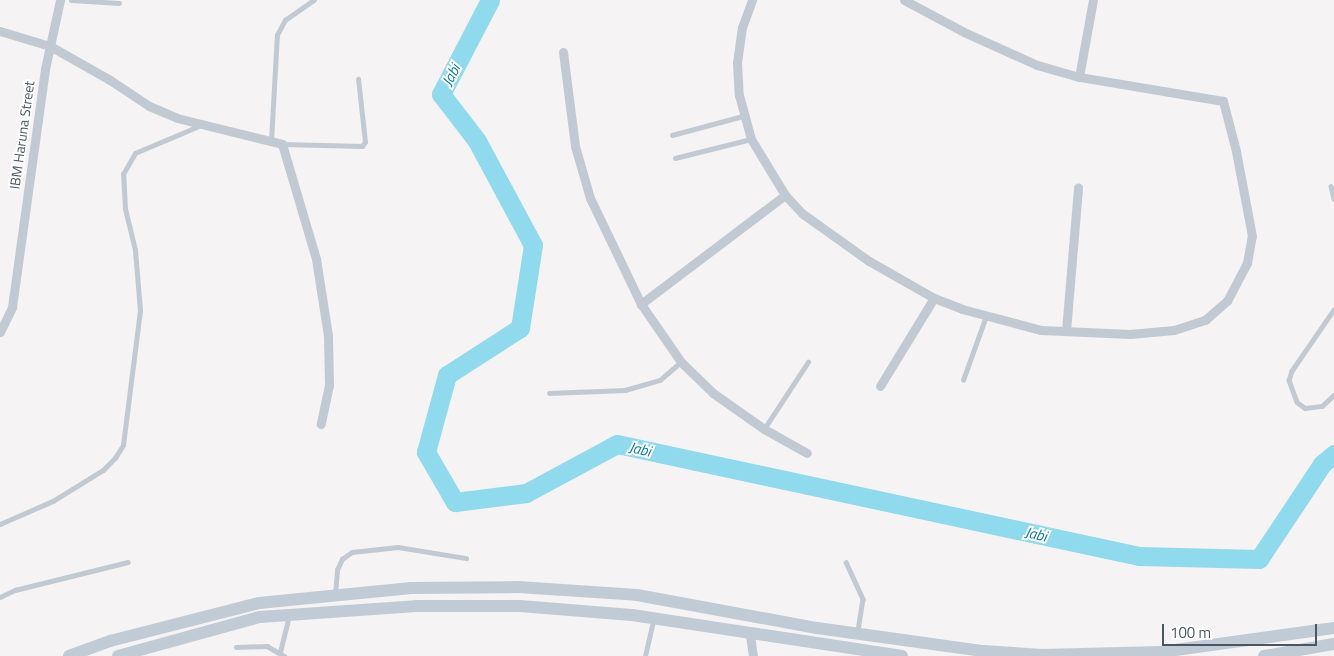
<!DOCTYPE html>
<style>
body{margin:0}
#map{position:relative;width:1334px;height:656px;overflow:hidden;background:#f5f3f3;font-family:"Titillium Web",sans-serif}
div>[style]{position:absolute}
.river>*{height:19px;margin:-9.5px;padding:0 9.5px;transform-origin:9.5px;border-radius:9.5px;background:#90daee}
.lane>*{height:4.5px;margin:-2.25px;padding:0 2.25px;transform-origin:2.25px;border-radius:2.25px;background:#c1cad2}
.street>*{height:9px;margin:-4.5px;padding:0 4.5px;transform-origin:4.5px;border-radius:4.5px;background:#c1cad2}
.secondary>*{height:12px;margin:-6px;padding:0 6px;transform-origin:6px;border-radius:6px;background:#c1cbd6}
span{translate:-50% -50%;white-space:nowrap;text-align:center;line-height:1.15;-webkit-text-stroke:4px #fff;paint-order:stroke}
.street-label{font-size:14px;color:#4a5661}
.water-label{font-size:15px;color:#0c7c9b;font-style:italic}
.scale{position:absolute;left:1162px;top:624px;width:155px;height:22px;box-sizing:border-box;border:2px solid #4a5661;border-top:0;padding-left:6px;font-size:15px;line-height:18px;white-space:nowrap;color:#4a5661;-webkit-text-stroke:4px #fff;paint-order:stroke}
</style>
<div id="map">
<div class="river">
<i style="left:490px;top:0;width:106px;rotate:117.5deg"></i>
<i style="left:441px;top:94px;width:59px;rotate:52.5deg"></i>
<i style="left:477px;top:141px;width:118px;rotate:61.7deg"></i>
<i style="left:533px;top:245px;width:84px;rotate:98.9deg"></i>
<i style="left:520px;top:328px;width:87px;rotate:147.2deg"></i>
<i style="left:447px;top:375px;width:80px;rotate:105.3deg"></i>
<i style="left:426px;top:452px;width:58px;rotate:59.9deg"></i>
<i style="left:455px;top:502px;width:72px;rotate:-7.2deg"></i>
<i style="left:526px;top:493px;width:103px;rotate:-28.3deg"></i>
<i style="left:617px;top:444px;width:534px;rotate:12.11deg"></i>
<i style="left:1139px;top:556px;width:120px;rotate:1.4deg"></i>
<i style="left:1259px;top:559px;width:114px;rotate:-56.4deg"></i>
<i style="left:1322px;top:464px;width:16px;rotate:-40deg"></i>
</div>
<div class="lane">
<i style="left:71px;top:0;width:48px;rotate:3.6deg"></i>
<i style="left:672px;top:135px;width:73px;rotate:-15deg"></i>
<i style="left:271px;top:141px;width:106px;rotate:-86.8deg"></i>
<i style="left:277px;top:35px;width:17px;rotate:-62deg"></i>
<i style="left:285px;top:20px;width:35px;rotate:-35deg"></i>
<i style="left:282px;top:144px;width:80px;rotate:1.4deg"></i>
<i style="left:362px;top:146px;width:5px;rotate:-53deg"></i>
<i style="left:365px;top:142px;width:63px;rotate:-96.3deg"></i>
<i style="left:675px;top:158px;width:78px;rotate:-14deg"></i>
<i style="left:1331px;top:186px;width:13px;rotate:77deg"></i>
<i style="left:1334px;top:310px;width:74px;rotate:124.5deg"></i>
<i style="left:1292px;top:371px;width:9px;rotate:108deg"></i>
<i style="left:1289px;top:380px;width:23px;rotate:70deg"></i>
<i style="left:1297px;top:402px;width:10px;rotate:37deg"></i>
<i style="left:1305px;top:408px;width:17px;rotate:-7deg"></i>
<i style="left:1322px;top:406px;width:16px;rotate:-43deg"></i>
<i style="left:963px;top:380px;width:68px;rotate:-70.2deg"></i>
<i style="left:549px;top:393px;width:76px;rotate:-2.3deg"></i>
<i style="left:625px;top:390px;width:36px;rotate:-16deg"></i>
<i style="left:660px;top:380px;width:28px;rotate:-41deg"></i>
<i style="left:764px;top:429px;width:80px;rotate:-56.7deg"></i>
<i style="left:0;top:524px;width:58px;rotate:-23.5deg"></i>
<i style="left:53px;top:501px;width:59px;rotate:-31.8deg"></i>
<i style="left:103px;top:470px;width:17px;rotate:-45deg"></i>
<i style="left:115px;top:458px;width:15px;rotate:-58deg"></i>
<i style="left:123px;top:445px;width:135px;rotate:-82.8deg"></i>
<i style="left:140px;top:311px;width:61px;rotate:-94.7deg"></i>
<i style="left:135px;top:250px;width:42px;rotate:-103.7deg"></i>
<i style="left:125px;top:209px;width:35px;rotate:-93deg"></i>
<i style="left:123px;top:174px;width:24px;rotate:-60deg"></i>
<i style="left:135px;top:153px;width:69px;rotate:-22.9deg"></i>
<i style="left:846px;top:562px;width:41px;rotate:65.3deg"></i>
<i style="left:863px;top:599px;width:33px;rotate:99deg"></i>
<i style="left:335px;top:594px;width:24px;rotate:-85deg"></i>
<i style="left:337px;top:570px;width:12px;rotate:-66deg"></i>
<i style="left:342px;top:559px;width:12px;rotate:-35deg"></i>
<i style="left:352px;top:552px;width:46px;rotate:-6.2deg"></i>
<i style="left:398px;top:547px;width:69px;rotate:9.2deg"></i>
<i style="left:0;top:597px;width:17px;rotate:-25deg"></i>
<i style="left:15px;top:590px;width:116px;rotate:-13.9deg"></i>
<i style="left:236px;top:647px;width:31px;rotate:-2deg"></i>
<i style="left:267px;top:646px;width:20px;rotate:30deg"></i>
<i style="left:280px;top:652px;width:36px;rotate:-76deg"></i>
<i style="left:645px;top:656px;width:36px;rotate:-77deg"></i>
</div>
<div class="street">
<i style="left:752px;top:0;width:29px;rotate:110deg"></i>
<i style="left:742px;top:27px;width:35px;rotate:98deg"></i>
<i style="left:737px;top:62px;width:33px;rotate:87deg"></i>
<i style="left:739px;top:95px;width:46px;rotate:74.7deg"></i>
<i style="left:751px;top:139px;width:66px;rotate:58.7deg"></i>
<i style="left:785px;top:195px;width:26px;rotate:47deg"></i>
<i style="left:803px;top:214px;width:81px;rotate:35.5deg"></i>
<i style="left:869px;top:261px;width:75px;rotate:29.6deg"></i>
<i style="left:934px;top:298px;width:30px;rotate:21deg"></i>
<i style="left:962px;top:309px;width:82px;rotate:14.9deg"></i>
<i style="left:1041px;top:330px;width:89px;rotate:2.6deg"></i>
<i style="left:1130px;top:334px;width:44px;rotate:-5.2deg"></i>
<i style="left:1174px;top:330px;width:33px;rotate:-18deg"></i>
<i style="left:1205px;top:320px;width:29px;rotate:-41deg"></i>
<i style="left:1227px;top:301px;width:43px;rotate:-62.2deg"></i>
<i style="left:1247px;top:263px;width:27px;rotate:-80deg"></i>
<i style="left:1252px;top:236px;width:86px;rotate:-100.7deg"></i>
<i style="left:1236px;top:151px;width:52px;rotate:-104.6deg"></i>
<i style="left:1223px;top:101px;width:146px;rotate:-170.5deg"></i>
<i style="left:1079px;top:77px;width:44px;rotate:-164.1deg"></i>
<i style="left:1037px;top:65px;width:80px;rotate:-155.7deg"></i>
<i style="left:964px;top:32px;width:68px;rotate:-151.9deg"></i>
<i style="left:0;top:31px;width:52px;rotate:16.7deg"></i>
<i style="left:50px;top:46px;width:69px;rotate:29.5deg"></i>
<i style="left:110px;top:80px;width:47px;rotate:33.7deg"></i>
<i style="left:149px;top:106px;width:30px;rotate:23deg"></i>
<i style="left:177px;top:118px;width:108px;rotate:13.9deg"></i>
<i style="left:282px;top:144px;width:120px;rotate:73.5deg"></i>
<i style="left:316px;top:259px;width:78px;rotate:81.1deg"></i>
<i style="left:328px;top:336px;width:49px;rotate:88.8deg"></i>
<i style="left:329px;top:385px;width:40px;rotate:102deg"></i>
<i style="left:563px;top:52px;width:95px;rotate:82.7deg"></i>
<i style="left:575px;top:146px;width:54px;rotate:73.9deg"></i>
<i style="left:590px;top:198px;width:118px;rotate:64.3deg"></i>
<i style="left:1079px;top:77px;width:78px;rotate:-79.7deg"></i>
<i style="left:785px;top:195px;width:181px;rotate:142.9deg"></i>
<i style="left:641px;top:304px;width:70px;rotate:55.4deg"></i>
<i style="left:681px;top:362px;width:45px;rotate:44.1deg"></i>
<i style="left:713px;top:393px;width:62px;rotate:35.2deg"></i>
<i style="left:764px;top:429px;width:49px;rotate:29.2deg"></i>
<i style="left:1066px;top:331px;width:144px;rotate:-85.2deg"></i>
<i style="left:0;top:332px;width:28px;rotate:-64deg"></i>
<i style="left:12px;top:307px;width:240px;rotate:-82.1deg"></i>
<i style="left:45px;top:69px;width:71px;rotate:-77.7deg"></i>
<i style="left:880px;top:386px;width:103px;rotate:-58.5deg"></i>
<i style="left:750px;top:635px;width:21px;rotate:82deg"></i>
</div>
<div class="secondary">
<i style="left:69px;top:656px;width:44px;rotate:-20.1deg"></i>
<i style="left:110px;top:641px;width:154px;rotate:-14.3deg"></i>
<i style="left:259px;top:603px;width:153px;rotate:-5.6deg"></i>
<i style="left:411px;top:588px;width:107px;rotate:-0.5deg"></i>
<i style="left:518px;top:587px;width:119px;rotate:3.8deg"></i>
<i style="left:637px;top:595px;width:183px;rotate:10.4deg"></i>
<i style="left:817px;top:628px;width:168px;rotate:7.9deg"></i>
<i style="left:983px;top:651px;width:59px;rotate:3.9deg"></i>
<i style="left:1042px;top:655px;width:119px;rotate:-1.4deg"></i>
<i style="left:1161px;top:652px;width:175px;rotate:-7.9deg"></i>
<i style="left:118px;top:656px;width:147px;rotate:-15.4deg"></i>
<i style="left:260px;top:617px;width:156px;rotate:-4deg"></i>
<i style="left:416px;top:606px;width:104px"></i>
<i style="left:520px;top:606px;width:112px;rotate:4.6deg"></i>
<i style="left:632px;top:615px;width:273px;rotate:8.6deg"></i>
<i style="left:1264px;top:656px;width:71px;rotate:-9.7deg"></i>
</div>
<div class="street-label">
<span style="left:22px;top:135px;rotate:-82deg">IBM Haruna Street</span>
</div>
<div class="water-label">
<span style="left:451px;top:75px;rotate:-63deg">Jabi</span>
<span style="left:640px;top:449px;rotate:12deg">Jabi</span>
<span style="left:1036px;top:534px;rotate:12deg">Jabi</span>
</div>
<div class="scale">100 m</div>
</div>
